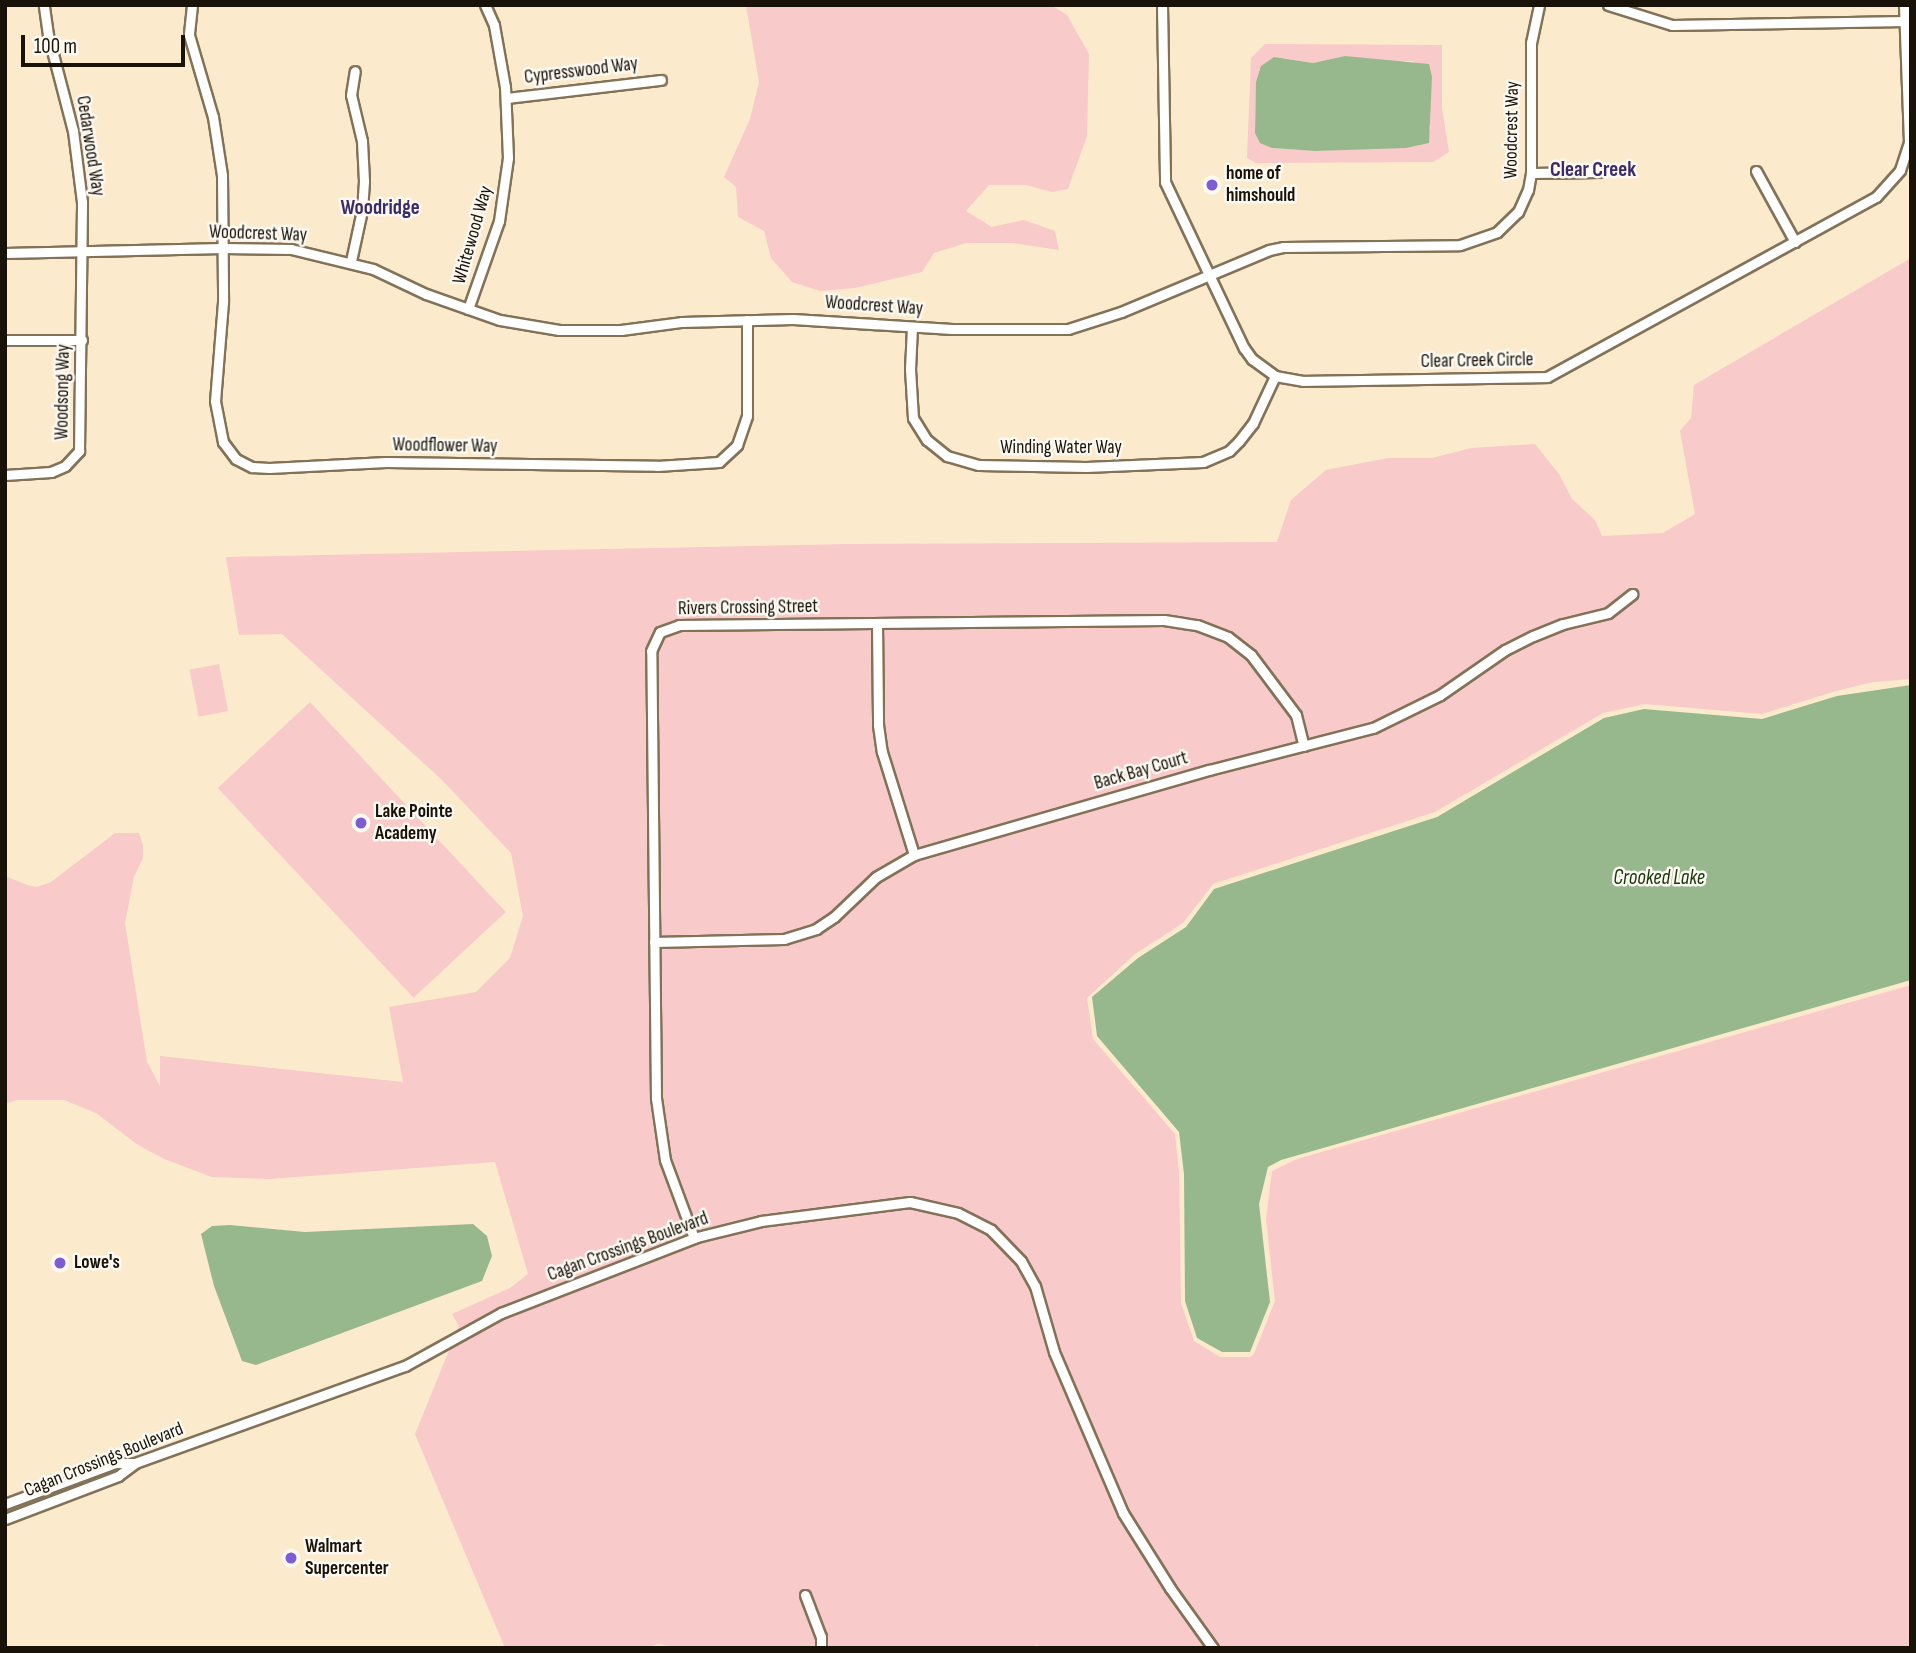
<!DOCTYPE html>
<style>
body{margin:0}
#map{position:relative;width:1916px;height:1653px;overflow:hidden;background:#fceacd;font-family:"Sofia Sans Condensed",sans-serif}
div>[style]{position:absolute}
.green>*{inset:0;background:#f8cac9;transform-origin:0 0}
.water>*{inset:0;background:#97b88d}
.roads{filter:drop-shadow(2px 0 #827258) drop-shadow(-2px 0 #827258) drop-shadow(0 2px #827258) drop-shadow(0 -2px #827258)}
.minor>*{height:9px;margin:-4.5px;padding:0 4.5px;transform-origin:4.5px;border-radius:4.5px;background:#fff}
.dots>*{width:19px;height:19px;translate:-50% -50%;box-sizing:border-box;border:4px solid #fcf9f3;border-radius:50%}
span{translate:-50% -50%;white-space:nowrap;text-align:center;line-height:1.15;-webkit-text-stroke:5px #fcf9f3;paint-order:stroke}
.street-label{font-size:19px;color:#181208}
.poi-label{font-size:19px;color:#181208;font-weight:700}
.left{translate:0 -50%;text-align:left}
.neighbourhood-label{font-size:21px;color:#3b2c68;font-weight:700}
.water-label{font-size:21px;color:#163609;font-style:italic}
.frame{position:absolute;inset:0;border:7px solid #181208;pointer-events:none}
.scale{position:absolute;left:21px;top:35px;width:164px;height:32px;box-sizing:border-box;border:4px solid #181208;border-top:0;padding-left:9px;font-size:21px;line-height:24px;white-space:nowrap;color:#181208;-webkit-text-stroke:5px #fcf9f3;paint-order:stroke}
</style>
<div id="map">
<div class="green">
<i style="clip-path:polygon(746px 5px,1051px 5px,1067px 15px,1089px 54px,1087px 136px,1068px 189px,1052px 192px,1026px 185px,989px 185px,966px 211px,992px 227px,1024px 220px,1055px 231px,1059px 250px,1013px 243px,966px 243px,934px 253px,922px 272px,855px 288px,820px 291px,792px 282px,771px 258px,764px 231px,738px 217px,736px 187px,724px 177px,750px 119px,759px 82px)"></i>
<i style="clip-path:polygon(evenodd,1265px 44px,1442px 45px,1442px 108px,1449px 152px,1433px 162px,1256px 163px,1247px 158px,1251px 58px,1265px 44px,1345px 56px,1389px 62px,1413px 61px,1432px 77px,1428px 115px,1431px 128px,1418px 146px,1315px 151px,1272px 148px,1255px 133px,1256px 97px,1274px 57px,1313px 63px,1345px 56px)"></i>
<i style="clip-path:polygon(1911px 258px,1911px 679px,1873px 682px,1836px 691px,1762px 714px,1645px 704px,1603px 713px,1435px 812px,1213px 884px,1183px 923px,1135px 954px,1087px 998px,1093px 1039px,1175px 1134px,1179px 1174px,1181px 1303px,1194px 1341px,1220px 1357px,1250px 1357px,1254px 1354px,1275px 1301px,1266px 1219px,1272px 1171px,1297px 1159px,1911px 985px,1911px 1648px,1046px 1648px,1036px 1645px,1033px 1648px,682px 1648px,658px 1644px,646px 1648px,505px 1648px,415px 1434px,459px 1326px,452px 1314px,510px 1288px,528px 1274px,495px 1162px,270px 1179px,212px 1177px,164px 1159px,138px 1145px,96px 1113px,64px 1100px,17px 1100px,5px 1104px,5px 876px,27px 885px,37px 887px,51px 882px,115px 833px,139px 833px,143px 845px,143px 858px,134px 877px,125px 923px,147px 1062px,160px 1086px,160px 1056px,403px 1082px,389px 1007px,476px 992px,510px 958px,523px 916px,511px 853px,442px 780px,282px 634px,239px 635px,226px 557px,848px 544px,1277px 542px,1291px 500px,1326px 470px,1388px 458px,1432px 458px,1471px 448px,1535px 444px,1559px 474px,1572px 499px,1595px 520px,1602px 536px,1663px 533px,1695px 514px,1680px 431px,1691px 418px,1694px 385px)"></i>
<i style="left:219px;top:664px;width:48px;height:30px;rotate:79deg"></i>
<i style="left:310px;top:702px;width:287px;height:126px;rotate:47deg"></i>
</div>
<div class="water">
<i style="clip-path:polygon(1345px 56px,1429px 64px,1432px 77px,1429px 143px,1406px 148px,1315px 151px,1272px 148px,1260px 143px,1255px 133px,1256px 82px,1261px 66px,1274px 57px,1313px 63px)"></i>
<i style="clip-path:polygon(1911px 685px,1911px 980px,1281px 1160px,1268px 1167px,1259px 1204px,1270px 1302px,1250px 1352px,1222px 1352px,1197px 1338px,1185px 1301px,1184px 1174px,1179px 1132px,1097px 1036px,1092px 997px,1138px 958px,1186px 927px,1214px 889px,1437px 817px,1604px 718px,1644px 709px,1762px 719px,1837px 696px)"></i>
<i style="clip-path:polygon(473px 1224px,487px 1236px,492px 1256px,482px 1281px,256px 1365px,242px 1361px,214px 1286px,201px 1234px,212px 1226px,230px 1225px,305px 1232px)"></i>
</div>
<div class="roads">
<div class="minor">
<i style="left:192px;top:5px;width:30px;rotate:96deg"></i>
<i style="left:189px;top:35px;width:85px;rotate:73.7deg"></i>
<i style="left:213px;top:117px;width:59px;rotate:81.2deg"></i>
<i style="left:222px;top:175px;width:127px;rotate:89.5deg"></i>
<i style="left:223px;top:302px;width:99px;rotate:94.6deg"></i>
<i style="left:215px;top:401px;width:42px;rotate:79deg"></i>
<i style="left:223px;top:442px;width:21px;rotate:53deg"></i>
<i style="left:236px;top:459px;width:18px;rotate:27deg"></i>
<i style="left:252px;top:467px;width:17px;rotate:3deg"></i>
<i style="left:269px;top:468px;width:117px;rotate:-2.9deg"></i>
<i style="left:386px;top:462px;width:271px;rotate:0.8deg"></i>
<i style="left:657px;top:466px;width:62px;rotate:-3.7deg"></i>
<i style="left:719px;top:462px;width:25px;rotate:-43deg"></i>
<i style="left:737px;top:445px;width:31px;rotate:-71deg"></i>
<i style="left:747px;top:416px;width:96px;rotate:-90deg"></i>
<i style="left:1162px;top:5px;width:177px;rotate:89deg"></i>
<i style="left:1165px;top:182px;width:184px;rotate:64.6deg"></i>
<i style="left:1244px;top:348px;width:14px;rotate:54deg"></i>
<i style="left:1252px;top:359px;width:29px;rotate:36deg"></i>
<i style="left:1275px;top:376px;width:28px;rotate:10deg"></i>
<i style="left:1303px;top:381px;width:244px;rotate:-0.9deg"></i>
<i style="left:1547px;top:377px;width:375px;rotate:-28.7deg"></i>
<i style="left:1876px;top:197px;width:36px;rotate:-48deg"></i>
<i style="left:1900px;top:170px;width:29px;rotate:-72deg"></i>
<i style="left:1909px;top:142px;width:137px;rotate:-92.1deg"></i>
<i style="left:1608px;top:5px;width:67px;rotate:17.4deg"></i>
<i style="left:1672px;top:25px;width:234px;rotate:-1deg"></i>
<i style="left:507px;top:98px;width:155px;rotate:-6.7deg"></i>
<i style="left:1756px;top:171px;width:81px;rotate:61.2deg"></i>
<i style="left:1531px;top:173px;width:68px;rotate:-0.8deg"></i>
<i style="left:5px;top:253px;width:218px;rotate:-1.3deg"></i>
<i style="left:223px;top:248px;width:68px;rotate:0.8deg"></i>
<i style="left:291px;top:249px;width:84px;rotate:13.7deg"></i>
<i style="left:373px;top:269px;width:59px;rotate:25.3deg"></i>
<i style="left:426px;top:294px;width:78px;rotate:19.4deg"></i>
<i style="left:500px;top:320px;width:60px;rotate:9.6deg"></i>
<i style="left:559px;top:330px;width:62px"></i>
<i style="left:621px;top:330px;width:62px;rotate:-7.5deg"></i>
<i style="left:682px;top:322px;width:111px;rotate:-1.5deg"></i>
<i style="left:793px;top:319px;width:159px;rotate:3.6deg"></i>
<i style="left:952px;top:329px;width:116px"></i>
<i style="left:1068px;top:329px;width:56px;rotate:-17.8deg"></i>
<i style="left:1121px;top:312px;width:160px;rotate:-22.7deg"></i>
<i style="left:1269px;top:250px;width:14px;rotate:-12deg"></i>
<i style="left:1283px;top:247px;width:177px;rotate:-0.6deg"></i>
<i style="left:1460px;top:245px;width:39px;rotate:-19deg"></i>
<i style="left:1497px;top:232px;width:29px;rotate:-44deg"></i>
<i style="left:1518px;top:212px;width:24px;rotate:-66deg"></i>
<i style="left:1528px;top:190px;width:17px;rotate:-80deg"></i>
<i style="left:1531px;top:173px;width:130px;rotate:-90deg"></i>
<i style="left:1531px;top:43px;width:39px;rotate:-78deg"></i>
<i style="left:351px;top:261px;width:52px;rotate:-77.8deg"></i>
<i style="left:362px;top:210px;width:29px;rotate:-86deg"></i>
<i style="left:364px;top:181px;width:40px;rotate:-92.9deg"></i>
<i style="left:362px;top:141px;width:47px;rotate:-103.4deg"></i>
<i style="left:351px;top:95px;width:24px;rotate:-81deg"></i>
<i style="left:468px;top:309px;width:93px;rotate:-70.6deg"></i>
<i style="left:499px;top:221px;width:64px;rotate:-81.9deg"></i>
<i style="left:508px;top:158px;width:71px;rotate:-92.4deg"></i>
<i style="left:505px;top:87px;width:63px;rotate:-100.1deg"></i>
<i style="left:494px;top:25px;width:22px;rotate:-114deg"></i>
<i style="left:912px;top:327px;width:42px;rotate:92.7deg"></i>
<i style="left:910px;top:369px;width:49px;rotate:86.5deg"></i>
<i style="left:913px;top:418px;width:26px;rotate:58deg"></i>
<i style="left:927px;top:440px;width:26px;rotate:39deg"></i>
<i style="left:947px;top:456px;width:33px;rotate:16deg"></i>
<i style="left:979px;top:465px;width:107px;rotate:1.1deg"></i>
<i style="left:1086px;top:467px;width:117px;rotate:-2.4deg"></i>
<i style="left:1203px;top:462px;width:28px;rotate:-23deg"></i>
<i style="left:1229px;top:451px;width:14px;rotate:-45deg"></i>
<i style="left:1239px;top:441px;width:23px;rotate:-52deg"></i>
<i style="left:1253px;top:423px;width:52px;rotate:-64.9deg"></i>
<i style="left:5px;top:340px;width:77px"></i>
<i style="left:5px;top:475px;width:46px;rotate:-3.7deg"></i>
<i style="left:51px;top:472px;width:15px;rotate:-23deg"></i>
<i style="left:65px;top:466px;width:21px;rotate:-47deg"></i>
<i style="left:79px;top:451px;width:249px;rotate:-89.3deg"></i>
<i style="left:82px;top:202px;width:72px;rotate:-97.2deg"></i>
<i style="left:73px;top:131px;width:99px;rotate:-104.6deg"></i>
<i style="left:48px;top:35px;width:30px;rotate:-98deg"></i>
<i style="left:877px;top:623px;width:102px;rotate:89.4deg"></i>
<i style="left:878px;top:725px;width:27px;rotate:82deg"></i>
<i style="left:882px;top:752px;width:108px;rotate:72.7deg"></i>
<i style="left:654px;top:942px;width:130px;rotate:-1.3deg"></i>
<i style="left:784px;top:939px;width:34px;rotate:-17deg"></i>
<i style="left:816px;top:929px;width:22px;rotate:-34deg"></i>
<i style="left:834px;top:917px;width:58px;rotate:-43.6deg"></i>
<i style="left:876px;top:877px;width:44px;rotate:-30.1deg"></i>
<i style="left:914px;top:855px;width:307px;rotate:-16.1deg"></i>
<i style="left:1209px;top:770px;width:169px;rotate:-14.4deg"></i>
<i style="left:1373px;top:728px;width:75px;rotate:-26.2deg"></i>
<i style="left:1440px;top:695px;width:79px;rotate:-34.7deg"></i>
<i style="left:1505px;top:650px;width:31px;rotate:-27deg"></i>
<i style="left:1533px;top:636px;width:32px;rotate:-22deg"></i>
<i style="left:1563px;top:624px;width:46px;rotate:-13.7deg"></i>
<i style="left:1608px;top:613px;width:31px;rotate:-38deg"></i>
<i style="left:694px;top:1238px;width:83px;rotate:-110.4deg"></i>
<i style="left:665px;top:1160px;width:63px;rotate:-98.3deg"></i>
<i style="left:656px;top:1098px;width:447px;rotate:-90.6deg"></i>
<i style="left:651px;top:651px;width:21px;rotate:-65deg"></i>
<i style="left:660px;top:632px;width:20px;rotate:-20deg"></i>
<i style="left:679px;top:625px;width:485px;rotate:-0.6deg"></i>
<i style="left:1164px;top:620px;width:33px;rotate:9deg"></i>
<i style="left:1197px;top:625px;width:33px;rotate:21deg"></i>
<i style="left:1228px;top:637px;width:29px;rotate:38deg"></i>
<i style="left:1251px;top:655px;width:75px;rotate:53.1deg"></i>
<i style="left:1296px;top:715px;width:32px;rotate:76deg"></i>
<i style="left:5px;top:1504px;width:117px;rotate:-20.4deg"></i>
<i style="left:115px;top:1463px;width:20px"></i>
<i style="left:5px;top:1519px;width:121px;rotate:-20.8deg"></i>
<i style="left:118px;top:1476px;width:21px;rotate:-37deg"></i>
<i style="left:135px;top:1463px;width:287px;rotate:-19.8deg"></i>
<i style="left:405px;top:1366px;width:110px;rotate:-28.9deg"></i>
<i style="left:501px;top:1313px;width:210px;rotate:-21.2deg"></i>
<i style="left:697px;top:1237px;width:66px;rotate:-14deg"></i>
<i style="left:761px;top:1221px;width:150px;rotate:-7.3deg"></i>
<i style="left:910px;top:1202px;width:49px;rotate:12.9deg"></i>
<i style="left:958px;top:1213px;width:37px;rotate:27deg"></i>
<i style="left:991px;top:1230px;width:43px;rotate:45.9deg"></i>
<i style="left:1021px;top:1261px;width:29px;rotate:61deg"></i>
<i style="left:1035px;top:1286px;width:69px;rotate:73.9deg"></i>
<i style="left:1054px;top:1352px;width:175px;rotate:66.8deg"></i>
<i style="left:1123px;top:1513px;width:89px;rotate:57.9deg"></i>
<i style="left:1170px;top:1588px;width:74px;rotate:54.4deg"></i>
<i style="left:805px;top:1595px;width:45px;rotate:69.1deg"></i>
<i style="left:821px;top:1637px;width:11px;rotate:90deg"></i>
</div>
</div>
<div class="dots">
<i style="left:1212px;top:185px;background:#7d5cd6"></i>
<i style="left:361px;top:823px;background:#7d5cd6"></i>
<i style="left:60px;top:1263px;background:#7d5cd6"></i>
<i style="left:291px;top:1558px;background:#7d5cd6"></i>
</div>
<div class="street-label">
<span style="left:581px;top:71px;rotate:-7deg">Cypresswood Way</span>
<span style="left:1512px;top:130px;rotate:-89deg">Woodcrest Way</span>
<span style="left:90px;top:146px;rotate:81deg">Cedarwood Way</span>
<span style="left:258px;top:234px;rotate:2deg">Woodcrest Way</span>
<span style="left:473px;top:235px;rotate:-74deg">Whitewood Way</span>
<span style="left:874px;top:306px;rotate:4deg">Woodcrest Way</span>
<span style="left:1477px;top:361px;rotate:-1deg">Clear Creek Circle</span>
<span style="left:63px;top:392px;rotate:-89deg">Woodsong Way</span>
<span style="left:445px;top:446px;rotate:1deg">Woodflower Way</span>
<span style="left:1061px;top:448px">Winding Water Way</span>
<span style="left:748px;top:608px;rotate:-1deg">Rivers Crossing Street</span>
<span style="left:1141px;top:771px;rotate:-16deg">Back Bay Court</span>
<span style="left:628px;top:1247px;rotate:-20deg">Cagan Crossings Boulevard</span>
<span style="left:104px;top:1460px;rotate:-22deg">Cagan Crossings Boulevard</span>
</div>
<div class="poi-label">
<span class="left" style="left:1226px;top:185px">home of<br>himshould</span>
<span class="left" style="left:375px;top:823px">Lake Pointe<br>Academy</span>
<span class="left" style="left:74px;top:1263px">Lowe's</span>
<span class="left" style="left:305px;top:1558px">Walmart<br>Supercenter</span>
</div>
<div class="neighbourhood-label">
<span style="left:1593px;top:170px">Clear Creek</span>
<span style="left:380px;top:208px">Woodridge</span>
</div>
<div class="water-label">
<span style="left:1659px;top:878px">Crooked Lake</span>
</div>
<div class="frame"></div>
<div class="scale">100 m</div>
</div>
